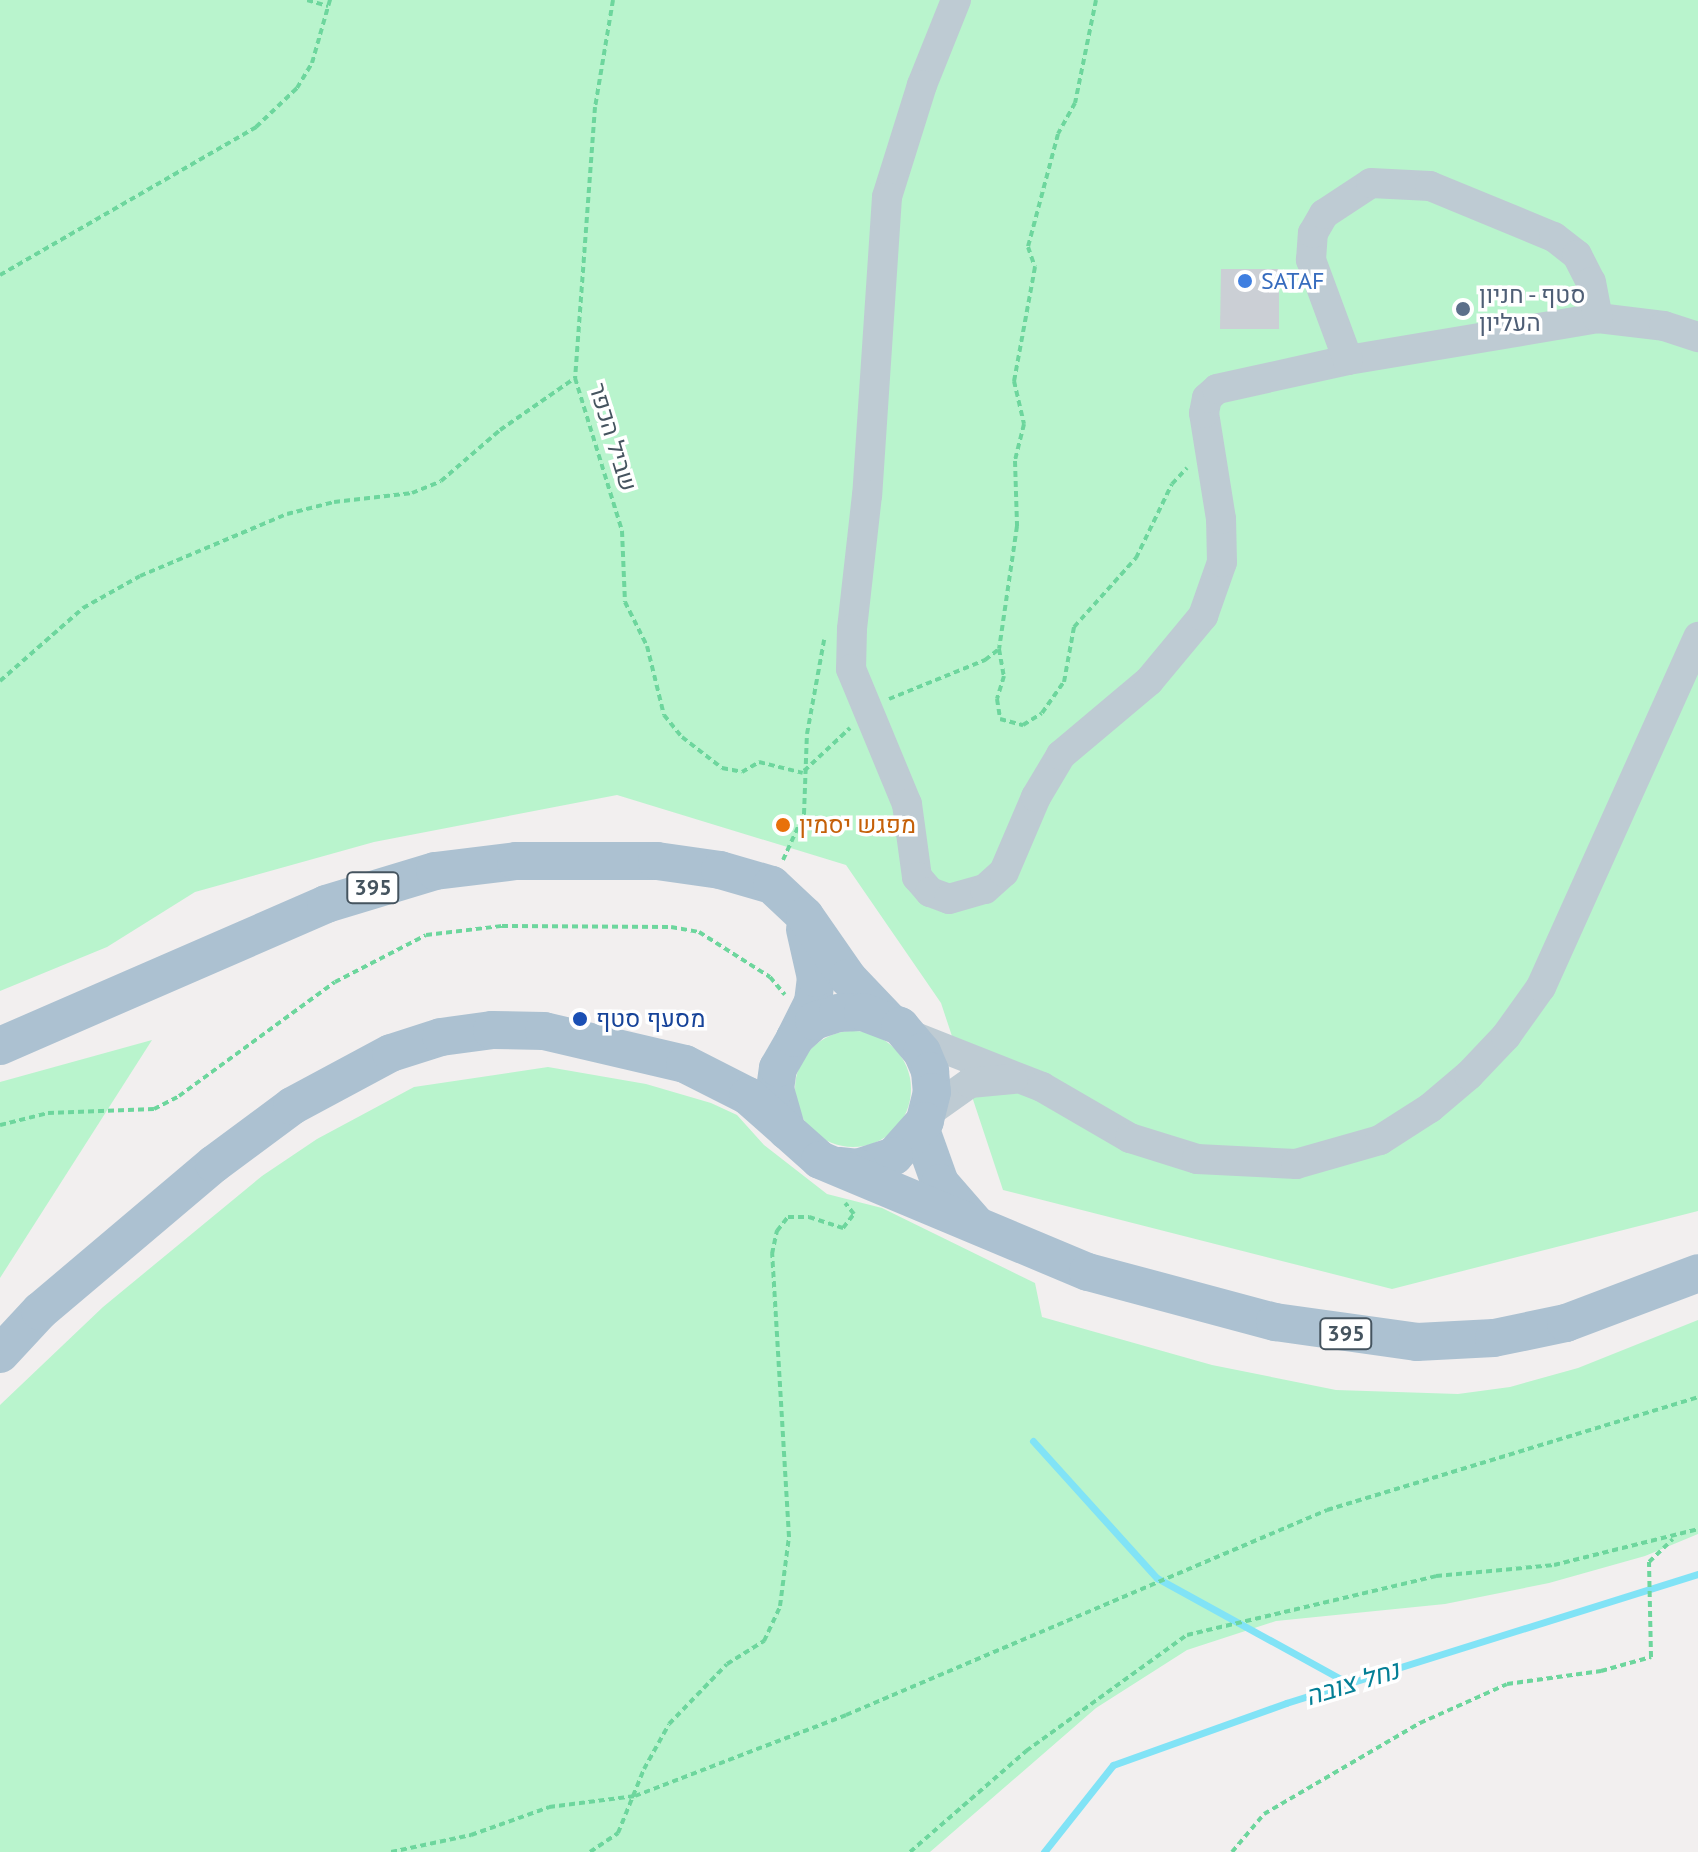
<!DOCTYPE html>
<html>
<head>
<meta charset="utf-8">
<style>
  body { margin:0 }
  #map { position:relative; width:1698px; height:1852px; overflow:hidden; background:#f2efef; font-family:"PT Sans",Heebo,sans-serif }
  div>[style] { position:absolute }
  .green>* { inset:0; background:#b9f4cd }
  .round { border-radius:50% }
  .stream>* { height:7px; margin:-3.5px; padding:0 3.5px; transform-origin:3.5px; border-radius:3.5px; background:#81e3f6 }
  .building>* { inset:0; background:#cbcfd5 }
  .path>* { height:4px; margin-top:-2px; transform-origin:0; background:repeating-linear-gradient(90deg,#6dd69d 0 6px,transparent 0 10px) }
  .minor>* { height:30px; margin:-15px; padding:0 15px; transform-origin:15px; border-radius:15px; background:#becbd3 }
  .major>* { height:38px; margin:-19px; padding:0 19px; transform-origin:19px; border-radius:19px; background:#acc1d1 }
  .dots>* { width:22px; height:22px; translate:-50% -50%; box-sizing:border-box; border:4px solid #fff; border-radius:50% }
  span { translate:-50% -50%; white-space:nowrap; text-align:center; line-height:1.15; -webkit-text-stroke:7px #fff; paint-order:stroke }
  .shield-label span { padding:2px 6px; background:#fff; border:2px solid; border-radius:6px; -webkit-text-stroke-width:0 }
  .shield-label { font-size:22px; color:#45545f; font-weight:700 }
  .shop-label { font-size:24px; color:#366cbe }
  .left { translate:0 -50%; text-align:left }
  .service-label { font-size:24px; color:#4e5e75 }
  .street-label { font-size:24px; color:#45545f }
  .food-label { font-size:24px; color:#c56008 }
  .transit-label { font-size:24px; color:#164399 }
  .water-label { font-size:26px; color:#037f96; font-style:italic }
</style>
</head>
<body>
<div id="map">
  <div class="green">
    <i style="clip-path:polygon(0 0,1698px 0,1698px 1211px,1392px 1289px,1003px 1190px,941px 1003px,846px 865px,617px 795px,374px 842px,195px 892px,107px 947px,0 991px)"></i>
    <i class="round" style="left:795px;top:1031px;width:116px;height:116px"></i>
    <i style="clip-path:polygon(152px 1040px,0 1278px,0 1082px)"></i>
    <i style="clip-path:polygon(548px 1067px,646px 1084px,711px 1103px,737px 1115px,764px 1145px,827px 1194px,882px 1208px,1035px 1283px,1042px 1317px,1212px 1365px,1336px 1390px,1458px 1394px,1510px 1387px,1578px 1368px,1698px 1320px,1698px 1534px,1645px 1556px,1549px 1583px,1445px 1604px,1276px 1621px,1187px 1650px,1096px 1708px,930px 1852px,0 1852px,0 1405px,103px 1307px,262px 1176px,317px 1139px,414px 1087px)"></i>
  </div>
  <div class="stream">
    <i style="left:1033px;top:1441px;width:185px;rotate:47.9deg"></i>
    <i style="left:1157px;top:1578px;width:220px;rotate:28.8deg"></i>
    <i style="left:1044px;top:1852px;width:111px;rotate:-51.6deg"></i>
    <i style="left:1113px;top:1765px;width:184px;rotate:-19.7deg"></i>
    <i style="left:1286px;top:1703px;width:432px;rotate:-17.4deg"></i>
  </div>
  <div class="building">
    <i style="clip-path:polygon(1221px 269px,1279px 269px,1279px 329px,1220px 329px)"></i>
  </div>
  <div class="path">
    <i style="left:307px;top:0;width:22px;rotate:16deg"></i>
    <i style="left:613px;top:0;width:109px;rotate:99.5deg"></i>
    <i style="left:595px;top:107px;width:272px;rotate:94.2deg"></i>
    <i style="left:575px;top:378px;width:160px;rotate:72.9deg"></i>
    <i style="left:622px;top:531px;width:71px;rotate:87.6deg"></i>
    <i style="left:625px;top:602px;width:49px;rotate:63.4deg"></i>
    <i style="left:647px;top:646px;width:71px;rotate:76.2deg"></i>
    <i style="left:664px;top:715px;width:28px;rotate:51deg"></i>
    <i style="left:682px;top:737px;width:51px;rotate:37.8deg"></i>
    <i style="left:722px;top:768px;width:20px;rotate:11deg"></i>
    <i style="left:742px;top:772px;width:20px;rotate:-30deg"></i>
    <i style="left:759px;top:762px;width:45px;rotate:14deg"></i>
    <i style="left:1096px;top:0;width:105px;rotate:101.5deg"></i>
    <i style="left:1075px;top:103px;width:35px;rotate:119deg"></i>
    <i style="left:1058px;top:134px;width:117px;rotate:104.9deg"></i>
    <i style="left:1028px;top:247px;width:21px;rotate:71deg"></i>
    <i style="left:1035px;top:267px;width:116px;rotate:100.4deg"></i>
    <i style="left:1014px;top:381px;width:44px;rotate:76.9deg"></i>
    <i style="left:1024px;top:424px;width:38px;rotate:104deg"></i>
    <i style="left:1015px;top:461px;width:65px;rotate:88.2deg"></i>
    <i style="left:1017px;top:526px;width:124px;rotate:98.3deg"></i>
    <i style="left:999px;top:649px;width:27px;rotate:80deg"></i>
    <i style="left:1004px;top:676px;width:24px;rotate:107deg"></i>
    <i style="left:997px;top:699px;width:20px;rotate:81deg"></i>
    <i style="left:1000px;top:719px;width:24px;rotate:15deg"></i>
    <i style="left:1023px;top:725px;width:22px;rotate:-32deg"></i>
    <i style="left:1042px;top:713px;width:38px;rotate:-55deg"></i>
    <i style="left:1064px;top:682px;width:56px;rotate:-79.7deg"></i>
    <i style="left:1074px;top:627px;width:93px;rotate:-48.1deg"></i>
    <i style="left:1136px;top:558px;width:82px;rotate:-64.1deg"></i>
    <i style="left:1172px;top:484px;width:22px;rotate:-47deg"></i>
    <i style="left:0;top:275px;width:296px;rotate:-30deg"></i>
    <i style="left:256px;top:127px;width:57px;rotate:-43.6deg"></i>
    <i style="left:297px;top:88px;width:29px;rotate:-59deg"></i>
    <i style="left:312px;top:63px;width:66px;rotate:-74.1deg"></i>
    <i style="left:0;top:681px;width:111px;rotate:-41.3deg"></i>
    <i style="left:83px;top:608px;width:65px;rotate:-29.3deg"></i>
    <i style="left:140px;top:576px;width:160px;rotate:-22.9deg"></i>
    <i style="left:287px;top:514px;width:49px;rotate:-14.3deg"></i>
    <i style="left:334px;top:502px;width:79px;rotate:-6.6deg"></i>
    <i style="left:412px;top:493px;width:31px;rotate:-22deg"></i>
    <i style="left:441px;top:481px;width:78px;rotate:-40.8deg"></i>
    <i style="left:500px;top:430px;width:91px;rotate:-34.7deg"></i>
    <i style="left:889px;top:699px;width:104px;rotate:-22.1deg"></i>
    <i style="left:985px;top:660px;width:18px;rotate:-38deg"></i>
    <i style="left:804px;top:771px;width:63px;rotate:-43.1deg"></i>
    <i style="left:783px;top:860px;width:51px;rotate:-65.5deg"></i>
    <i style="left:804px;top:814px;width:80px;rotate:-87.9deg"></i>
    <i style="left:807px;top:734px;width:96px;rotate:-79.7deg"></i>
    <i style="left:0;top:1125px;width:49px;rotate:-14deg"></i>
    <i style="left:48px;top:1113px;width:106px;rotate:-2.2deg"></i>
    <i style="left:154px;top:1109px;width:28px;rotate:-27deg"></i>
    <i style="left:179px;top:1096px;width:193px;rotate:-36.2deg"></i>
    <i style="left:335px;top:982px;width:102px;rotate:-27.3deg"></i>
    <i style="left:426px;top:935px;width:77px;rotate:-6.8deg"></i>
    <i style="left:502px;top:926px;width:169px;rotate:0.3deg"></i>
    <i style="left:671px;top:927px;width:28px;rotate:10deg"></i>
    <i style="left:699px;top:932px;width:84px;rotate:32.4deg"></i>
    <i style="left:770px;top:977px;width:23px;rotate:50deg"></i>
    <i style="left:391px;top:1852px;width:82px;rotate:-12deg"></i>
    <i style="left:471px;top:1835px;width:83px;rotate:-19.7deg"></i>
    <i style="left:549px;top:1807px;width:87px;rotate:-7.3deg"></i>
    <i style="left:635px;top:1796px;width:226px;rotate:-21deg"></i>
    <i style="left:846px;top:1715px;width:523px;rotate:-23.08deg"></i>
    <i style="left:1327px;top:1510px;width:388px;rotate:-16.9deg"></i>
    <i style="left:590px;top:1852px;width:34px;rotate:-34deg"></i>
    <i style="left:618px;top:1833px;width:69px;rotate:-67.9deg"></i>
    <i style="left:644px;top:1769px;width:51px;rotate:-60.9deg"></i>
    <i style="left:669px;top:1724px;width:83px;rotate:-46deg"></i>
    <i style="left:727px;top:1664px;width:44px;rotate:-31.9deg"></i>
    <i style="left:764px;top:1641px;width:38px;rotate:-65deg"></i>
    <i style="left:780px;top:1606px;width:70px;rotate:-82.6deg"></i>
    <i style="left:789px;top:1537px;width:284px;rotate:-93.4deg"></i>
    <i style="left:772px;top:1254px;width:24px;rotate:-78deg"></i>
    <i style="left:777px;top:1231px;width:18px;rotate:-52deg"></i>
    <i style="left:788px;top:1217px;width:21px"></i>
    <i style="left:809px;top:1217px;width:36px;rotate:18deg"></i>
    <i style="left:843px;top:1228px;width:18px;rotate:-52deg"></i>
    <i style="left:854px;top:1214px;width:14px;rotate:-129deg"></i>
    <i style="left:910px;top:1852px;width:154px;rotate:-41deg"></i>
    <i style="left:1026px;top:1751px;width:198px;rotate:-35.8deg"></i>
    <i style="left:1187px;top:1635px;width:256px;rotate:-13.3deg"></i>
    <i style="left:1436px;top:1576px;width:119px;rotate:-5.3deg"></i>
    <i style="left:1554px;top:1565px;width:148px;rotate:-14deg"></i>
    <i style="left:1232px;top:1852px;width:50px;rotate:-49.9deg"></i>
    <i style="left:1264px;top:1814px;width:181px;rotate:-30.3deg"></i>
    <i style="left:1420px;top:1723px;width:95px;rotate:-24.1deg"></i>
    <i style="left:1507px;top:1684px;width:95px;rotate:-7.9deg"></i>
    <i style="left:1601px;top:1671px;width:52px;rotate:-15.6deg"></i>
    <i style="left:1651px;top:1657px;width:95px;rotate:-91.2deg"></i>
    <i style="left:1649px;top:1562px;width:33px;rotate:-44deg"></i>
  </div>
  <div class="minor">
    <i style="left:956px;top:0;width:92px;rotate:111.8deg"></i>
    <i style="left:922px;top:85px;width:117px;rotate:107.4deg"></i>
    <i style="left:887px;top:197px;width:299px;rotate:93.8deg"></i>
    <i style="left:867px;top:495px;width:135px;rotate:96.4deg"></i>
    <i style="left:852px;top:629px;width:40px;rotate:91.4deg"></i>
    <i style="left:851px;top:669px;width:146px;rotate:67.5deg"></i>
    <i style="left:907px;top:804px;width:74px;rotate:82.2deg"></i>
    <i style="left:917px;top:877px;width:20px;rotate:49deg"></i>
    <i style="left:930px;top:892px;width:20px;rotate:20deg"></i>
    <i style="left:949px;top:899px;width:37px;rotate:-16deg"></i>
    <i style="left:985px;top:889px;width:25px;rotate:-42deg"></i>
    <i style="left:1004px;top:872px;width:82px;rotate:-66.9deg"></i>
    <i style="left:1036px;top:797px;width:49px;rotate:-59.2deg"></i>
    <i style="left:1061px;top:755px;width:115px;rotate:-40.1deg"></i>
    <i style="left:1149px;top:681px;width:85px;rotate:-50.3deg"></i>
    <i style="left:1203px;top:616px;width:57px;rotate:-70.6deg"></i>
    <i style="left:1222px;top:562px;width:43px;rotate:-91.3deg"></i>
    <i style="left:1221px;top:519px;width:107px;rotate:-99.1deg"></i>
    <i style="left:1204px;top:413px;width:15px;rotate:-79deg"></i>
    <i style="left:1207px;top:398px;width:13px;rotate:-42deg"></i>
    <i style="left:1217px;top:389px;width:134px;rotate:-12.5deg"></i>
    <i style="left:1348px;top:360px;width:254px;rotate:-9.5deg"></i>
    <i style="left:1598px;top:318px;width:66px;rotate:6.9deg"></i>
    <i style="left:1664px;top:326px;width:36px;rotate:18deg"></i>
    <i style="left:1348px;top:360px;width:107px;rotate:-110.3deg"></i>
    <i style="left:1311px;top:260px;width:27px;rotate:-86deg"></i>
    <i style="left:1313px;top:233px;width:22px;rotate:-60deg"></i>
    <i style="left:1324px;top:214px;width:56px;rotate:-33.4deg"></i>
    <i style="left:1371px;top:183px;width:59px;rotate:2.9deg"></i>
    <i style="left:1430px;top:186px;width:134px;rotate:22.4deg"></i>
    <i style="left:1554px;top:237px;width:29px;rotate:38deg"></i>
    <i style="left:1577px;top:255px;width:30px;rotate:63deg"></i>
    <i style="left:1591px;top:282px;width:37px;rotate:79deg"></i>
    <i style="left:910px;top:1035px;width:142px;rotate:21.5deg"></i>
    <i style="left:1042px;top:1087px;width:102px;rotate:30.1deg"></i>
    <i style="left:1130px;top:1138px;width:70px;rotate:17.4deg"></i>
    <i style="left:1197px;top:1159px;width:99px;rotate:2.9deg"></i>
    <i style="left:1296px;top:1164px;width:87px;rotate:-15.9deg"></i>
    <i style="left:1380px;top:1140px;width:59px;rotate:-32.6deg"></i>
    <i style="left:1430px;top:1108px;width:51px;rotate:-40.2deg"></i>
    <i style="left:1469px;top:1075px;width:54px;rotate:-46.5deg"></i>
    <i style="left:1506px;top:1036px;width:60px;rotate:-54.5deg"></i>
    <i style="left:1541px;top:987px;width:384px;rotate:-65.8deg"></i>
    <i style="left:929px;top:1112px;width:50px;rotate:-35.3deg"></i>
    <i style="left:970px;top:1083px;width:43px;rotate:-5.3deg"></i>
  </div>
  <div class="major">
    <i style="left:795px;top:1038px;width:40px;rotate:-63.4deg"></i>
    <i style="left:813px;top:1002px;width:24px;rotate:-83deg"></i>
    <i style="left:816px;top:978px;width:50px;rotate:-102.7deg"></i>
    <i style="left:0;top:1046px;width:356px;rotate:-23.5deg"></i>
    <i style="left:326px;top:904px;width:114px;rotate:-16.8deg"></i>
    <i style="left:435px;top:871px;width:82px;rotate:-7deg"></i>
    <i style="left:516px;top:861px;width:141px"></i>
    <i style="left:657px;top:861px;width:64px;rotate:8.1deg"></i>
    <i style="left:720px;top:870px;width:54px;rotate:16.1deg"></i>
    <i style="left:772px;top:885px;width:45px;rotate:43.2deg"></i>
    <i style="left:805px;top:916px;width:75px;rotate:55.3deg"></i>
    <i style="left:848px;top:978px;width:57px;rotate:46.4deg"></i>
    <i style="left:921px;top:1130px;width:56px;rotate:70.3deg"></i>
    <i style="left:940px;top:1183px;width:52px;rotate:48.9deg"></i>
    <i style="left:787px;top:1131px;width:44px;rotate:-105.9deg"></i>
    <i style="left:775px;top:1089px;width:21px;rotate:-82deg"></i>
    <i style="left:778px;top:1068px;width:34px;rotate:-60deg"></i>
    <i style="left:795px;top:1038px;width:25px;rotate:-42deg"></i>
    <i style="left:814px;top:1021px;width:25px;rotate:-18deg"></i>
    <i style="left:838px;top:1013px;width:25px;rotate:-2deg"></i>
    <i style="left:863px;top:1012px;width:40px;rotate:21deg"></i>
    <i style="left:900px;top:1026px;width:34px;rotate:50deg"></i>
    <i style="left:922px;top:1052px;width:21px;rotate:67deg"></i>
    <i style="left:930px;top:1071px;width:21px;rotate:85deg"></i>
    <i style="left:932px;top:1092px;width:30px;rotate:104deg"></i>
    <i style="left:925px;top:1121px;width:47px;rotate:131.5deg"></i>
    <i style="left:894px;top:1156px;width:38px;rotate:162deg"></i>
    <i style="left:858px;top:1168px;width:19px;rotate:-174deg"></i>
    <i style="left:0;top:1354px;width:59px;rotate:-47.1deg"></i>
    <i style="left:40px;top:1311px;width:228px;rotate:-40.2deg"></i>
    <i style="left:214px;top:1164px;width:97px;rotate:-36.6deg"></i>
    <i style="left:292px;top:1106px;width:112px;rotate:-28.2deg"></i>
    <i style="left:391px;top:1053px;width:52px;rotate:-17.7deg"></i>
    <i style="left:441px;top:1037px;width:51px;rotate:-7.8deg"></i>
    <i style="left:492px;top:1030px;width:52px;rotate:1.1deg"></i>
    <i style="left:544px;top:1031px;width:145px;rotate:13.2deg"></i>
    <i style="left:685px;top:1064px;width:71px;rotate:26.9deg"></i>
    <i style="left:748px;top:1096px;width:96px;rotate:41.6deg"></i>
    <i style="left:820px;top:1160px;width:290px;rotate:22.7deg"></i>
    <i style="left:1088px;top:1272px;width:194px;rotate:15deg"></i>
    <i style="left:1275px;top:1322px;width:143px;rotate:8deg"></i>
    <i style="left:1417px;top:1342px;width:77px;rotate:-3deg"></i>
    <i style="left:1494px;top:1338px;width:74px;rotate:-11.8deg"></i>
    <i style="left:1566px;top:1323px;width:141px;rotate:-20.7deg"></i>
  </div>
  <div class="dots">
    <i style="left:1245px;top:281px;background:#3f7fe0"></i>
    <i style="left:1463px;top:309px;background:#5c6f8a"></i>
    <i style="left:783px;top:825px;background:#e8710a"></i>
    <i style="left:580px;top:1019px;background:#1a4fb4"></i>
  </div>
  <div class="shield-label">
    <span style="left:373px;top:888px">395</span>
    <span style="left:1346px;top:1334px">395</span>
  </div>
  <div class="shop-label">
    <span class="left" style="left:1261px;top:281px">SATAF</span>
  </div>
  <div class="service-label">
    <span class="left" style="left:1479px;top:309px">סטף - חניון<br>העליון</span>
  </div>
  <div class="street-label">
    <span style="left:613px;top:437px;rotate:73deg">שביל הכפר</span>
  </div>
  <div class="food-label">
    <span class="left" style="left:799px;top:825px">מפגש יסמין</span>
  </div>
  <div class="transit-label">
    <span class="left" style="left:596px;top:1019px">מסעף סטף</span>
  </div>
  <div class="water-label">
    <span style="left:1352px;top:1683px;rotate:-17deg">נחל צובה</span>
  </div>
</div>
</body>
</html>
